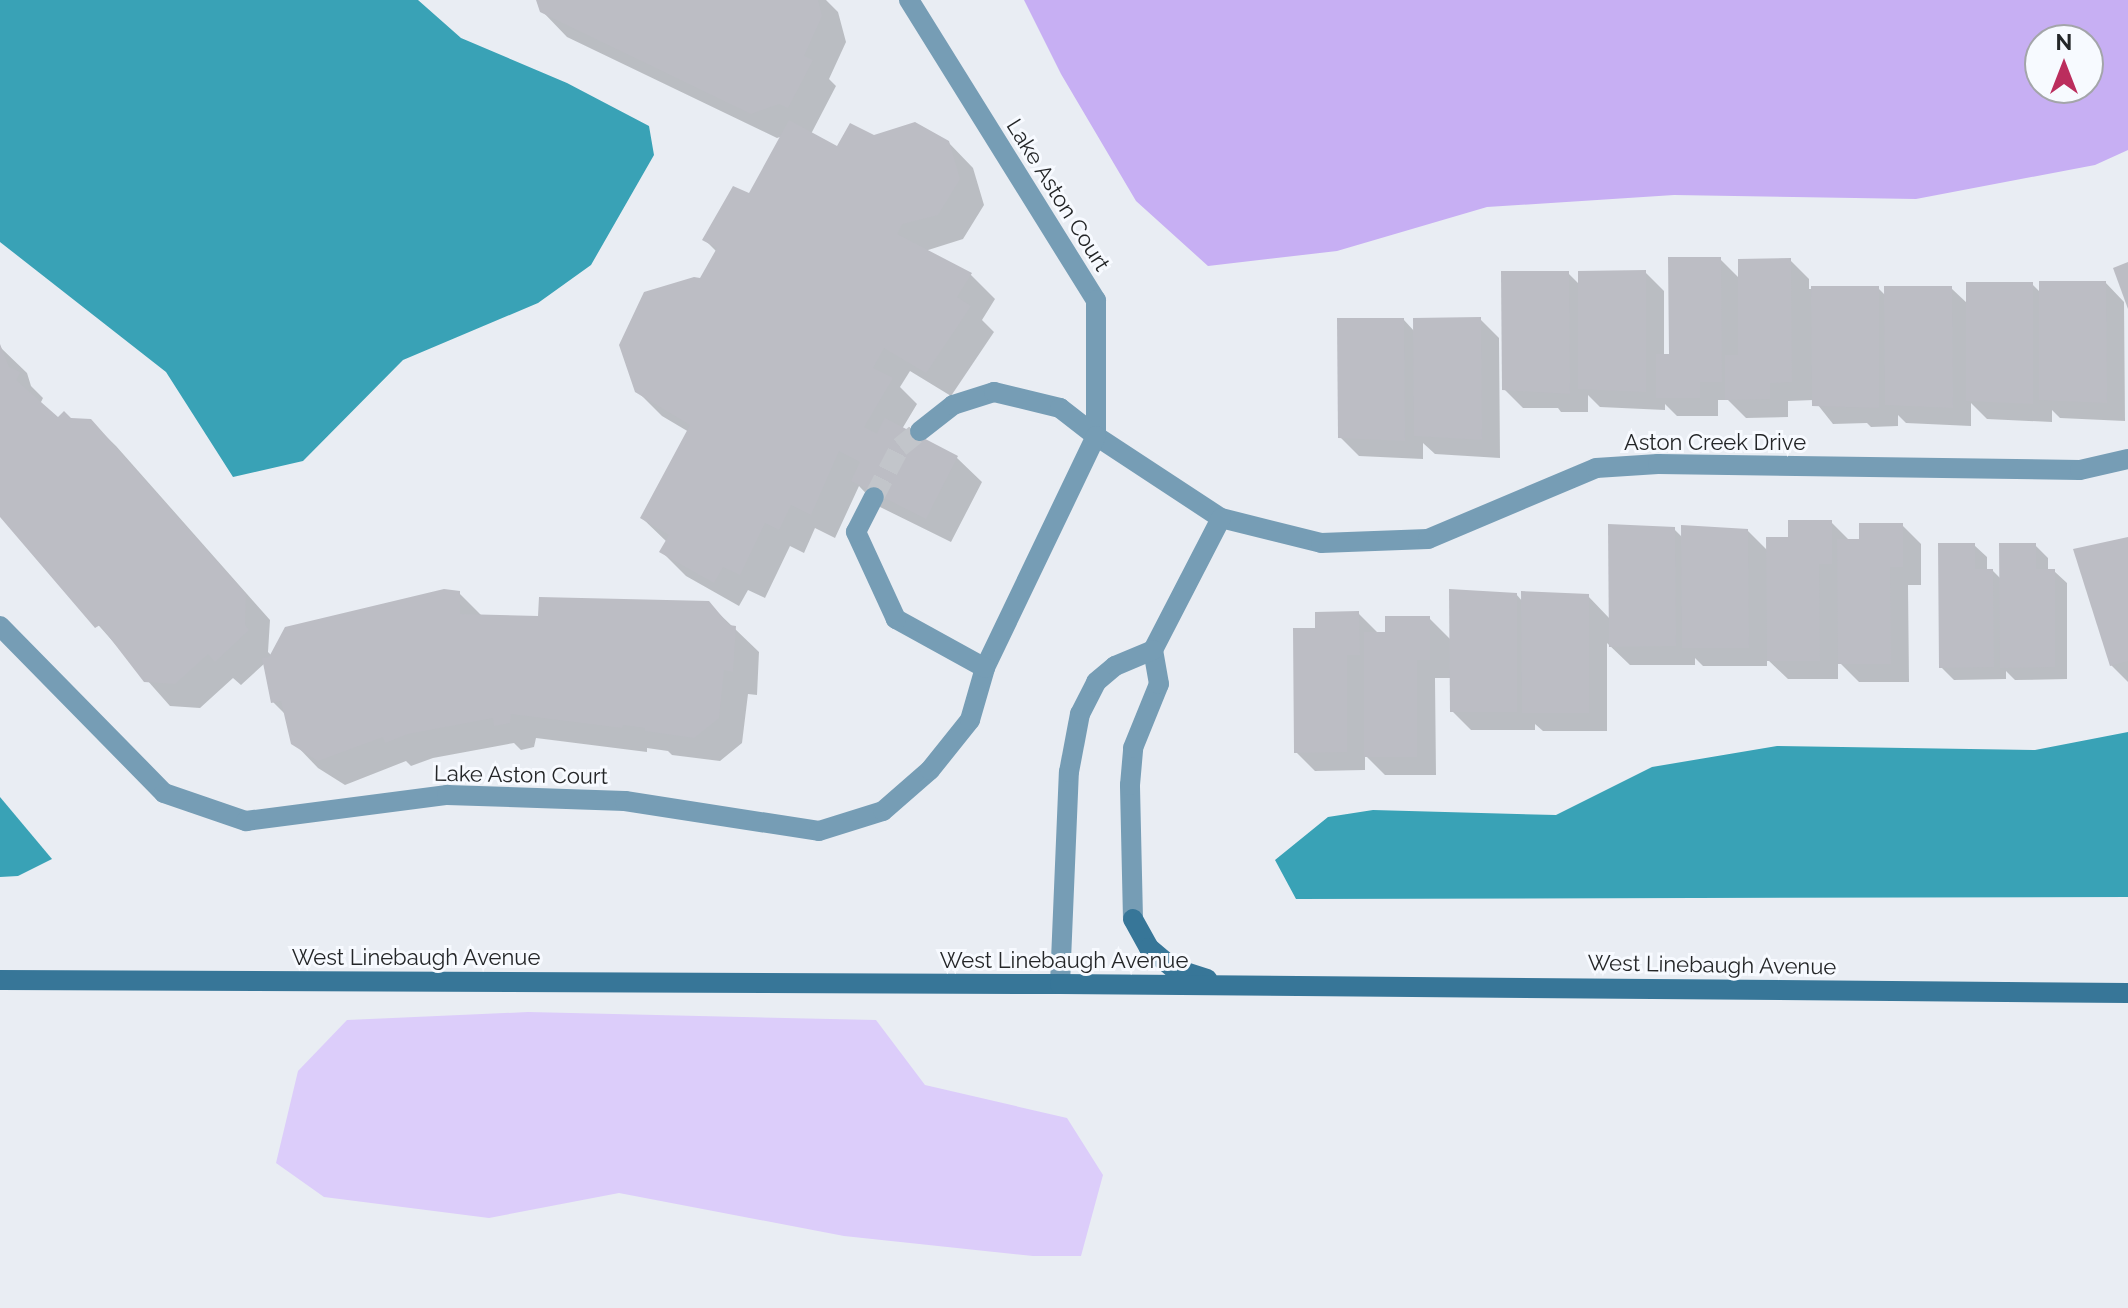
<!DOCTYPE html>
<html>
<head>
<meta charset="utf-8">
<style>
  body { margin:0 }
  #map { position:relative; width:2128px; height:1308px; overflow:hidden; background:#e9edf3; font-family:Raleway,sans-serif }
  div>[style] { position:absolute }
  .green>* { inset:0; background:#dccdfa }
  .forest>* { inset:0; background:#c7aff3 }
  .water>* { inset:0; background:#39a2b6 }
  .shadow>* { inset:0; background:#0003 }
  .building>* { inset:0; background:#bcbdc4 }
  .street-tunnel>* { height:20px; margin-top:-10px; transform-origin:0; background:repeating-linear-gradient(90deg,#c2c5ca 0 20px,transparent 0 30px) }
  .street>* { height:20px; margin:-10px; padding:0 10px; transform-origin:10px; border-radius:10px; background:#769db5 }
  .secondary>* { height:20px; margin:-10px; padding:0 10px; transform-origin:10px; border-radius:10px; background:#377698 }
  span { translate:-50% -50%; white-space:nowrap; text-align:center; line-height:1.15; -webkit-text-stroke:6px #f7faff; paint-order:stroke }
  .street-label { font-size:22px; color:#242628 }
  .north { position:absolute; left:2024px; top:24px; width:80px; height:80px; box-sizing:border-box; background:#f7faff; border:2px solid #a3a5a9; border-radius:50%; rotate:0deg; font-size:22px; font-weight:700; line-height:32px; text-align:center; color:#242628 }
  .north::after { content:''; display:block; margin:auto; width:28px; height:36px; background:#bb2d5d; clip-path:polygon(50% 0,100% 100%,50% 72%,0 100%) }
</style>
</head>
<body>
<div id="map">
  <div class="green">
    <i style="clip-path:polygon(528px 1012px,876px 1020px,925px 1085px,1067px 1118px,1103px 1175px,1081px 1256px,1033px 1256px,844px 1236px,619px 1193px,489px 1218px,324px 1197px,276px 1163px,298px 1071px,347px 1020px)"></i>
  </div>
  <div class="forest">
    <i style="clip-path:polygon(evenodd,1024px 0,2128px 0,2128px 150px,2095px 165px,1916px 199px,1674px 195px,1487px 207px,1337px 251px,1208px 266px,1136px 201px,1061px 74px,1024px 0,2040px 40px,2088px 40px,2088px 88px,2040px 88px,2040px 40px)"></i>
  </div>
  <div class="water">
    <i style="clip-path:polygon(0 0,418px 0,461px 38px,567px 83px,649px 126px,654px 155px,591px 265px,538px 303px,403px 360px,303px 461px,233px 477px,166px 372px,0 242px)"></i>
    <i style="clip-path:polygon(2128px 732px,2128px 897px,1296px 899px,1275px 860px,1328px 817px,1373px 810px,1556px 815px,1652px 767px,1777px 746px,2035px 750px)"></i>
    <i style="clip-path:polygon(0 797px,52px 859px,18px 876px,0 877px)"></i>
  </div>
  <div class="shadow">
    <i style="clip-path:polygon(538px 0,826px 0,838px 12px,846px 42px,829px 79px,836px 86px,811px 134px,837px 149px,874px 137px,948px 142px,973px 168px,984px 205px,963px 239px,925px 251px,971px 275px,995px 299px,982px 320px,994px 332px,951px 396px,910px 371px,900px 387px,917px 404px,902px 429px,957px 458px,982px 482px,951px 542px,878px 506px,859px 486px,835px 538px,815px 528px,804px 553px,790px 546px,765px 598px,748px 590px,739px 606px,686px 576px,662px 552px,667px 542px,642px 518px,689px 432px,662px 416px,637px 391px,717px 252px,705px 240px,750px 196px,783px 136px,777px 138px,567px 37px,542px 11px)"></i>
    <i style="clip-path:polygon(1720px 259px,1740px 279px,1790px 260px,1809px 279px,1809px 289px,1878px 288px,1886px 296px,1951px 288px,1968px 304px,2032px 284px,2041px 293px,2105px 282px,2124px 302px,2125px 421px,2060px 418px,2052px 410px,2052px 422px,1987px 419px,1971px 403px,1971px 426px,1906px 423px,1898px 415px,1898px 426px,1871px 427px,1867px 423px,1833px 424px,1814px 400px,1788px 401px,1788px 417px,1746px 418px,1728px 400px,1718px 400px,1718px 416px,1677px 416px,1665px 404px,1665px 410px,1600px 407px,1588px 395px,1588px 412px,1561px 412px,1558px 408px,1523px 408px,1504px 389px,1568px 273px,1580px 285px,1645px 272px,1664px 291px,1664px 356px,1671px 356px)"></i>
    <i style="clip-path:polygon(1480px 319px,1499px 338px,1500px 458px,1435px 454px,1423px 443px,1423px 459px,1359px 456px,1340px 437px,1404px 320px,1415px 332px)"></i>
    <i style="clip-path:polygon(0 347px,27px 373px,31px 386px,43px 398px,40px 404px,58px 420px,90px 421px,116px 446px,270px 620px,268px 652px,272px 656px,459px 593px,482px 616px,540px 618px,708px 603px,759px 652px,757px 695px,748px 694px,742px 743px,720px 761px,672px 755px,668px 751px,647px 748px,647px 752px,536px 738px,534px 747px,521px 750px,514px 743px,433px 758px,411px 766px,406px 761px,345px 785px,318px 768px,293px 742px,286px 715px,273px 702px,265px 663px,241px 685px,233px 678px,200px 708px,170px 706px,0 514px)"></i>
    <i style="clip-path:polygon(1831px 522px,1850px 541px,1861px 541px,1902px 525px,1921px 544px,1921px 585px,1908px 585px,1909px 682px,1859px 682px,1838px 661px,1838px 679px,1788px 679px,1767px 659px,1767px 666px,1703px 666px,1695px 658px,1695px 665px,1630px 665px,1607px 643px,1607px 731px,1543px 731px,1535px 724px,1535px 730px,1471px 730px,1452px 711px,1452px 678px,1435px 678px,1436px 775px,1385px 775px,1365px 755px,1365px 770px,1315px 771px,1296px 752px,1317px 630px,1358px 613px,1377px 632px,1388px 634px,1429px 618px,1451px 640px,1516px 594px,1523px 602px,1588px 596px,1610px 619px,1674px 529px,1683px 538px,1748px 531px,1768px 551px)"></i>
    <i style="clip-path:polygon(2128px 539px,2128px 682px,2111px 665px,2076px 551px)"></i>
    <i style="clip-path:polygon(1974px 545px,1987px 557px,1987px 571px,1993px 571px,2001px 579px,2035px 545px,2048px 558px,2048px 571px,2054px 571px,2067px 583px,2067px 679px,2015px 680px,2006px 671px,2006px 679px,1954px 680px,1941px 667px)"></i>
  </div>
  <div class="building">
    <i style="clip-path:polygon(536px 0,818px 0,822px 16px,804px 56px,813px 60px,788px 108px,779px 104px,751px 114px,540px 12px)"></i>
    <i style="clip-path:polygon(789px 120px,837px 146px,850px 123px,874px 135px,915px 122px,949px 141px,960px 179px,938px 215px,902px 224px,897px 234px,972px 273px,957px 297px,971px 306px,926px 373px,884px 348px,873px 368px,893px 378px,864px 427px,877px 434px,885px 418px,958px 456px,926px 519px,851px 481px,860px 462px,839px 451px,811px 515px,791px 505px,779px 530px,765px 523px,740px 575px,723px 567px,714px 583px,659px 552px,669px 535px,640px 518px,690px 425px,635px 392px,619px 345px,644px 292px,694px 277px,700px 278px,717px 248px,702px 240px,733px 186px,749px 193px)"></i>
    <i style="clip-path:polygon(1668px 257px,1721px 257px,1722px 382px,1700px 382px,1700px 398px,1656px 398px,1656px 354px,1669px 354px)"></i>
    <i style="clip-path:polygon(1791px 258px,1792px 382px,1770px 383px,1770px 399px,1725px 400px,1725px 355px,1738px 355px,1738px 259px)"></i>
    <i style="clip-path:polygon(2128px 262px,2128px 309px,2113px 268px)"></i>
    <i style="clip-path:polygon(1646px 270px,1646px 392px,1578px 389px,1578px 271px)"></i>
    <i style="clip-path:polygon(1501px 271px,1569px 271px,1570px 394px,1502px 390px)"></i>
    <i style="clip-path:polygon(2039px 281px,2106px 281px,2107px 403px,2039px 400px)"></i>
    <i style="clip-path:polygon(1966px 282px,2033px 282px,2033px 404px,1966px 401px)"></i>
    <i style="clip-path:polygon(1811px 286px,1879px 286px,1879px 408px,1812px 406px)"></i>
    <i style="clip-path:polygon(1884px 286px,1952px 286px,1953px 408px,1885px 405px)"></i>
    <i style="clip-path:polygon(1481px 317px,1482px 440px,1414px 436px,1413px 318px)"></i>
    <i style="clip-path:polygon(1337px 318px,1404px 318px,1405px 441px,1338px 438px)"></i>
    <i style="clip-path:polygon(0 344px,9px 367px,20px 372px,16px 380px,58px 417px,64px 411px,71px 418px,91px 419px,246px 594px,245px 625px,249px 630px,215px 662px,208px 654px,175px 684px,144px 682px,100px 625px,95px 628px,0 517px)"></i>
    <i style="clip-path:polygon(1788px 520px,1832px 520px,1832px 564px,1819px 564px,1820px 661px,1767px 661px,1766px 537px,1788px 537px)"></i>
    <i style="clip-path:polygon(1859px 523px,1903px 523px,1903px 567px,1890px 567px,1891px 664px,1838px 664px,1837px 539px,1859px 539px)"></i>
    <i style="clip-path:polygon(1608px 524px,1675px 527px,1676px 646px,1609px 647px)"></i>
    <i style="clip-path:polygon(1681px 525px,1748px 529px,1749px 648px,1682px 648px)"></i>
    <i style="clip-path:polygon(2128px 537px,2128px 661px,2110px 666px,2073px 549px)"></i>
    <i style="clip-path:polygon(1938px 543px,1975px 543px,1975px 569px,1993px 569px,1994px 667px,1939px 668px)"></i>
    <i style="clip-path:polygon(1999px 543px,2036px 543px,2036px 569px,2055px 569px,2055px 667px,2000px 668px)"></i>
    <i style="clip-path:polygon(444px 589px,460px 591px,460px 614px,538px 616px,539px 597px,709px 601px,729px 625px,736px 626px,733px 672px,724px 670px,719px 718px,694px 738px,645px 731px,645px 728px,623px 725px,622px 728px,511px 714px,510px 723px,494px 726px,493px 718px,408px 734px,385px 743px,383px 737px,318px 761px,291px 744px,281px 701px,271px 703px,262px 658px,269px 657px,285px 627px)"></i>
    <i style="clip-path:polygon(1449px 589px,1517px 593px,1517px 712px,1450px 712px)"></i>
    <i style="clip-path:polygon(1521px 591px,1589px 594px,1589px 713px,1522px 713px)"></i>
    <i style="clip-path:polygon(1359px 611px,1360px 655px,1347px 655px,1347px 752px,1294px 753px,1293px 628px,1315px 628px,1315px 612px)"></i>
    <i style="clip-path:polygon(1385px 616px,1430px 616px,1430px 660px,1417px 660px,1417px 757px,1364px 757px,1364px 632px,1385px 632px)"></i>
  </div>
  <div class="street-tunnel">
    <i style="left:874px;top:497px;width:56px;rotate:-62.5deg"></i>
    <i style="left:900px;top:447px;width:26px;rotate:-39deg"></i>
  </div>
  <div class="street">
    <i style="left:909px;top:0;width:354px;rotate:58.1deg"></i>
    <i style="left:1096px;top:300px;width:136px;rotate:90deg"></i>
    <i style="left:1096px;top:436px;width:149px;rotate:33.3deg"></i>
    <i style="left:1221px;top:518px;width:103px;rotate:14deg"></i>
    <i style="left:1321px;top:543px;width:107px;rotate:-2.1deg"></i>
    <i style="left:1428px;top:539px;width:182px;rotate:-22.9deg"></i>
    <i style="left:1596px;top:468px;width:62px;rotate:-3.7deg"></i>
    <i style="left:1658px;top:464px;width:422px;rotate:0.8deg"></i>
    <i style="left:2080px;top:470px;width:49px;rotate:-12.9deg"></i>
    <i style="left:920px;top:431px;width:42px;rotate:-38.2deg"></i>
    <i style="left:953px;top:405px;width:43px;rotate:-17.6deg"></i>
    <i style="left:994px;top:392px;width:68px;rotate:13.6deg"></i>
    <i style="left:1060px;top:408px;width:46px;rotate:37.9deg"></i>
    <i style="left:1096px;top:436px;width:257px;rotate:115.6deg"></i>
    <i style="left:0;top:626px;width:234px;rotate:45.5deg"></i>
    <i style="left:164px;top:793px;width:87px;rotate:18.9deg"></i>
    <i style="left:246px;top:821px;width:203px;rotate:-7.4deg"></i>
    <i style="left:447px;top:795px;width:178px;rotate:1.9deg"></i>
    <i style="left:625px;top:801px;width:196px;rotate:8.8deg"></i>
    <i style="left:819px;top:831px;width:67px;rotate:-17.4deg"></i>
    <i style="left:883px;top:811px;width:62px;rotate:-41.1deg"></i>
    <i style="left:930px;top:770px;width:64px;rotate:-51.3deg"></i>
    <i style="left:970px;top:720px;width:54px;rotate:-73.9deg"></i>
    <i style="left:985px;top:668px;width:102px;rotate:-151.2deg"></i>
    <i style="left:896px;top:619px;width:96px;rotate:-114.7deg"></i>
    <i style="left:856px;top:532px;width:39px;rotate:-63deg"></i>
    <i style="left:1133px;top:919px;width:134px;rotate:-91.3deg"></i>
    <i style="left:1130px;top:785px;width:37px;rotate:-85deg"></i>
    <i style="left:1133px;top:748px;width:69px;rotate:-67.9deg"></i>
    <i style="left:1159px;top:684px;width:35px;rotate:-100deg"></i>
    <i style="left:1153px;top:650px;width:148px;rotate:-62.7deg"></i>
    <i style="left:1060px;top:984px;width:212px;rotate:-87.6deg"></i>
    <i style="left:1069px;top:772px;width:59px;rotate:-79.3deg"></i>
    <i style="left:1080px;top:714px;width:36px;rotate:-63deg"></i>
    <i style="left:1096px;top:682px;width:25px;rotate:-40deg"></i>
    <i style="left:1115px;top:666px;width:41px;rotate:-22.8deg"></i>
  </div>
  <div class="secondary">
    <i style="left:1133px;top:919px;width:33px;rotate:61deg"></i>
    <i style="left:1149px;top:948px;width:31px;rotate:40deg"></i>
    <i style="left:1173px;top:968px;width:36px;rotate:18deg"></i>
    <i style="left:0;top:980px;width:1060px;rotate:0.22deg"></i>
    <i style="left:1060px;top:984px;width:1068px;rotate:0.48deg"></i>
  </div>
  <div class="street-label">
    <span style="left:1058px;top:195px;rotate:58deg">Lake Aston Court</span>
    <span style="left:1715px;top:443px">Aston Creek Drive</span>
    <span style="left:521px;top:775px;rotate:1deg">Lake Aston Court</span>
    <span style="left:416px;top:958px">West Linebaugh Avenue</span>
    <span style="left:1064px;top:961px">West Linebaugh Avenue</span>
    <span style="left:1712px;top:965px;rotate:1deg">West Linebaugh Avenue</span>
  </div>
  <div class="north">N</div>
</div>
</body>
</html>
